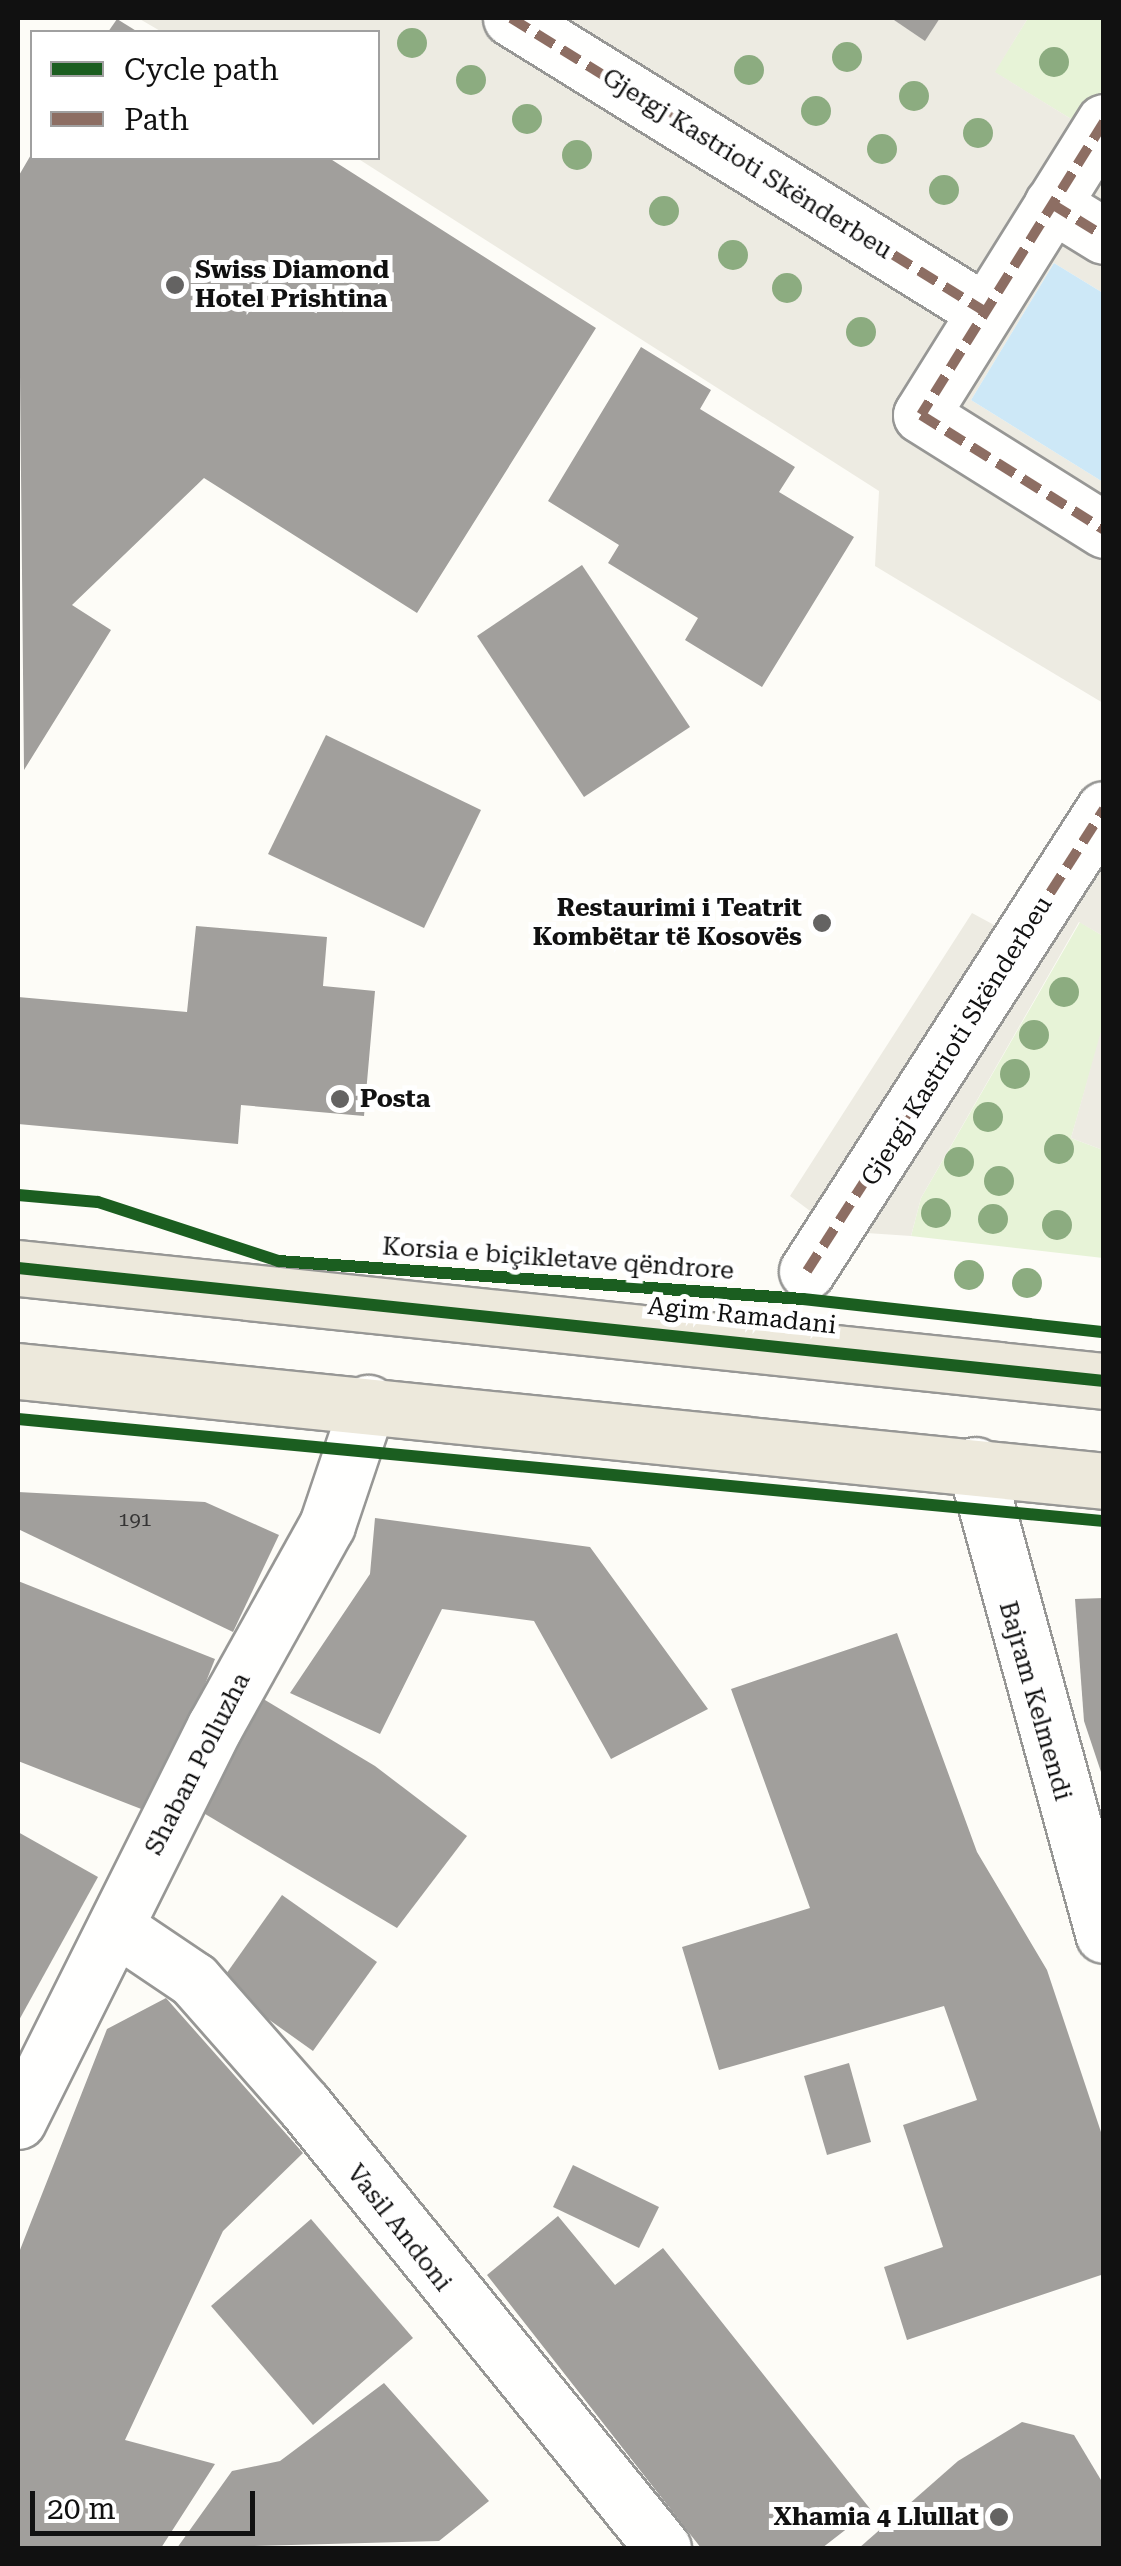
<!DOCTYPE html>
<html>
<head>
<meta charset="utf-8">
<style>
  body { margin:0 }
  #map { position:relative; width:1121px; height:2566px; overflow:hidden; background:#fdfcf7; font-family:"Roboto Serif",serif }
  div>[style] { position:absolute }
  .green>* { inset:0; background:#e7f3d7 }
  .plaza>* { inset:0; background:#edebe2 }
  .water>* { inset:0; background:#cde8f7 }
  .building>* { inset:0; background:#a19f9c }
  .roads { filter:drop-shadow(2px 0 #979795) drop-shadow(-2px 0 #979795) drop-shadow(0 2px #979795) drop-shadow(0 -2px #979795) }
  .minor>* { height:55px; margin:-27.5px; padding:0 27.5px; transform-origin:27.5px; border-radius:27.5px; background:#fffffe }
  .major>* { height:55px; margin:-27.5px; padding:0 27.5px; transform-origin:27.5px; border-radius:27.5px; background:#ede9dc }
  .quiet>* { height:10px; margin-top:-5px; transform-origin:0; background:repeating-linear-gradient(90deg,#8d6e63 0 20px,transparent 0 30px) }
  .cycleway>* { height:12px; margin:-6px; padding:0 6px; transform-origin:6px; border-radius:6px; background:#1b5e20 }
  .trees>* { width:30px; height:30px; margin:-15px; border-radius:50%; background:#8cac80 }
  .dots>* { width:28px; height:28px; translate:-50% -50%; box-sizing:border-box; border:5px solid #fff; border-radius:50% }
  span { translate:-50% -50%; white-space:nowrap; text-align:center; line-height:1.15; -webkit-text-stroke:10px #fff; paint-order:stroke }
  .number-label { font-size:20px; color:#353434 }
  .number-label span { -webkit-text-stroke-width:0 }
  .street-label { font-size:25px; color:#111 }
  .poi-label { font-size:25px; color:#111; font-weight:700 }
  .left { translate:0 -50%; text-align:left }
  .right { translate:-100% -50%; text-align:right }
  .frame { position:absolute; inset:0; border:20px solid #111; pointer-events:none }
  .legend { position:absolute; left:30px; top:30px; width:350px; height:130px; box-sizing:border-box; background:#fff; border:2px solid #a0a0a0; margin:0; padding:12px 18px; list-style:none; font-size:30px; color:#111 }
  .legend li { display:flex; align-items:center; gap:20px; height:50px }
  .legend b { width:50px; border:2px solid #a0a0a0 }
  .scale { position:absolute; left:30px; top:2491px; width:225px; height:45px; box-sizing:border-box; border:5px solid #111; border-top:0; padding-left:12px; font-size:30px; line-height:35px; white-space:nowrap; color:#111; -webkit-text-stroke:8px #fff; paint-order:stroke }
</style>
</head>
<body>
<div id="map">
  <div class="green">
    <i style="clip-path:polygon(1028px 18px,1103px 18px,1103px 89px,1081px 125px,994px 72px)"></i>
    <i style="clip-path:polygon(1080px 922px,1103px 936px,1104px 1024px,1071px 1138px,1103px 1150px,1103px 1258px,911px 1236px,921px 1198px)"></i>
  </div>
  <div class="plaza">
    <i style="clip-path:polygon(138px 18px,891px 18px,925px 40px,940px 18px,1028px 18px,995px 72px,1081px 125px,1103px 89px,1103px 293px,1054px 263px,971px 400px,1103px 482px,1103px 703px,875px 566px,879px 491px,357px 158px,378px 158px,378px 32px,162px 32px)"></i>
    <i style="clip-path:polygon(1103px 779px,1103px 936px,1079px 922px,921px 1198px,911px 1236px,837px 1231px,790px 1196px,972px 913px,1007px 932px)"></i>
    <i style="clip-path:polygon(1103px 1024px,1104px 1150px,1103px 1150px,1071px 1138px)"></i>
  </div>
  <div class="water">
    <i style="clip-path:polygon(1054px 263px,1103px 293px,1103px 482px,971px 400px)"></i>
  </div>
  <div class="building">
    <i style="clip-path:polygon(891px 18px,940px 18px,925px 41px)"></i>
    <i style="clip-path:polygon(117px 19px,138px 32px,108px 32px)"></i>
    <i style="clip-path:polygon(32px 153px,329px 158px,596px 328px,417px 613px,204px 478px,72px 605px,111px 630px,24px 770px,18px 177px)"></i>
    <i style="clip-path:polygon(641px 347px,711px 390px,700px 409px,795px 467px,779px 492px,854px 537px,762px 687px,685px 640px,698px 618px,608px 563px,619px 545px,548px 501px)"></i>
    <i style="clip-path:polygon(582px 565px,690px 727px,584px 797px,477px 636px)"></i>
    <i style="clip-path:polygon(326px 735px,481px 810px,424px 928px,268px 854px)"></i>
    <i style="clip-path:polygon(196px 926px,327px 937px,323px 986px,375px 991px,364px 1116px,241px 1105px,238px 1144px,18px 1124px,18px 997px,187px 1012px)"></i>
    <i style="clip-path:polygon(18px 1492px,205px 1502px,279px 1535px,233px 1632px,18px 1529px)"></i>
    <i style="clip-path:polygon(375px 1518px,590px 1547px,708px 1709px,611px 1759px,534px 1621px,442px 1609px,380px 1734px,290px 1693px,370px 1574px)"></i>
    <i style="clip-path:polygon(18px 1581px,215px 1659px,154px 1814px,18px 1761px)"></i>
    <i style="clip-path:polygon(1104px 1598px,1104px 1778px,1103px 1778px,1084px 1721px,1075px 1599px)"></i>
    <i style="clip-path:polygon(897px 1633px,977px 1852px,1047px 1970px,1104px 2141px,1104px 2274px,907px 2340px,884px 2267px,943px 2247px,903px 2125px,977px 2100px,944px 2006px,719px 2070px,682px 1947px,810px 1908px,731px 1689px)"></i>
    <i style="clip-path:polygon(255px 1694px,375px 1766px,467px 1836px,397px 1928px,190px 1805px)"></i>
    <i style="clip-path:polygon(18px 1832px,98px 1877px,18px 2022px)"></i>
    <i style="clip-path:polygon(282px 1895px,377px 1962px,313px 2051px,219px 1984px)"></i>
    <i style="clip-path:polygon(166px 1998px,303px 2153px,223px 2231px,125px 2440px,215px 2464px,161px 2548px,18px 2548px,18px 2255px,107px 2029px)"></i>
    <i style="clip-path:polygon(849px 2063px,871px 2142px,827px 2155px,804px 2076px)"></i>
    <i style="clip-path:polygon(573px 2165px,659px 2207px,639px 2248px,553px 2207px)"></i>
    <i style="clip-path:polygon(558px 2216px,615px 2285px,663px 2248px,871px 2510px,822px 2548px,701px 2548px,487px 2275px)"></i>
    <i style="clip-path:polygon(311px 2219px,413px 2338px,313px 2425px,211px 2306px)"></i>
    <i style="clip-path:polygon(384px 2383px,489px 2501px,439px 2541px,177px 2548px,232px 2471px,280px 2461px)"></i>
    <i style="clip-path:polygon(1022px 2422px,1074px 2435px,1104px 2485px,1104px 2548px,859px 2548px,958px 2461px)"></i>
  </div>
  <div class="roads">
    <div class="minor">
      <i style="left:511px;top:18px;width:556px;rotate:31.78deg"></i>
      <i style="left:1104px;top:122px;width:345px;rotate:122deg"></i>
      <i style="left:921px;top:415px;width:216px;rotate:32.1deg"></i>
      <i style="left:1052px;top:204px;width:61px;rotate:31.6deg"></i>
      <i style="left:807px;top:1271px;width:549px;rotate:-57.26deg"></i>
      <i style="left:975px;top:1465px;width:487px;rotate:74.7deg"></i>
      <i style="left:117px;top:1928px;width:93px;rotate:34deg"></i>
      <i style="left:194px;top:1980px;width:167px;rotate:48.7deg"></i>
      <i style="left:304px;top:2105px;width:570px;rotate:50.98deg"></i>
      <i style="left:18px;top:2121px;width:441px;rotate:-63.5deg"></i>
      <i style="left:215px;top:1726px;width:230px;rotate:-60.9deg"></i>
      <i style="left:327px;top:1525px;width:129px;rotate:-71.4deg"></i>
    </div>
    <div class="major">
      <i style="left:18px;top:1268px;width:1092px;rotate:5.94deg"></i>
      <i style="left:18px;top:1371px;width:1092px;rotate:5.78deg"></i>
    </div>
  </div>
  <div class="quiet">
    <i style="left:511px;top:18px;width:556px;rotate:31.78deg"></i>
    <i style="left:1104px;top:122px;width:345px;rotate:122deg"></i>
    <i style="left:921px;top:415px;width:216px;rotate:32.1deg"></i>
    <i style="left:1052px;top:204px;width:61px;rotate:31.6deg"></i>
    <i style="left:807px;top:1271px;width:549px;rotate:-57.26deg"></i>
  </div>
  <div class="cycleway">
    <i style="left:18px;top:1195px;width:80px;rotate:5deg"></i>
    <i style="left:98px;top:1202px;width:190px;rotate:18.1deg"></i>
    <i style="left:279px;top:1261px;width:525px;rotate:4.15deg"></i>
    <i style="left:803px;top:1299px;width:303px;rotate:6.3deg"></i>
    <i style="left:18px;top:1268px;width:1092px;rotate:5.94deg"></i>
    <i style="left:18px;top:1419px;width:1091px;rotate:5.37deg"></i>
  </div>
  <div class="trees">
    <i style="left:412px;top:43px"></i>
    <i style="left:847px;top:57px"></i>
    <i style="left:1054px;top:62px"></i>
    <i style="left:749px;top:70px"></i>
    <i style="left:471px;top:80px"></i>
    <i style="left:914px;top:96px"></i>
    <i style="left:816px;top:111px"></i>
    <i style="left:527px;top:119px"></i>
    <i style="left:978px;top:133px"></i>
    <i style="left:882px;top:149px"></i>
    <i style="left:577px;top:155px"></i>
    <i style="left:944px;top:190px"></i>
    <i style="left:664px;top:211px"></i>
    <i style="left:733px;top:255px"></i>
    <i style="left:787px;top:288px"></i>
    <i style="left:861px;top:332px"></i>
    <i style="left:1064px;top:992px"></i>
    <i style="left:1034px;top:1035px"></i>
    <i style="left:1015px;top:1074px"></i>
    <i style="left:988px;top:1117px"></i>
    <i style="left:1059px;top:1149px"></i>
    <i style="left:959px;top:1162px"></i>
    <i style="left:999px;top:1181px"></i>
    <i style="left:936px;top:1213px"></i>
    <i style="left:993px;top:1219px"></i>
    <i style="left:1057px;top:1225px"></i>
    <i style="left:969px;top:1275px"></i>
    <i style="left:1027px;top:1283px"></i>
  </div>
  <div class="dots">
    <i style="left:175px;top:285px;background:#646362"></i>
    <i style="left:822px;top:923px;background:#646362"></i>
    <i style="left:340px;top:1099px;background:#646362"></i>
    <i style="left:999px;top:2517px;background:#646362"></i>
  </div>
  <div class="number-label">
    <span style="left:135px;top:1519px">191</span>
  </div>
  <div class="street-label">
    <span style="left:747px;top:164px;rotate:32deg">Gjergj Kastrioti Skënderbeu</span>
    <span style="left:957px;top:1041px;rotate:-58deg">Gjergj Kastrioti Skënderbeu</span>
    <span style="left:558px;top:1259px;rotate:4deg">Korsia e biçikletave qëndrore</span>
    <span style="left:742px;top:1316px;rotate:6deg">Agim Ramadani</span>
    <span style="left:1035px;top:1701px;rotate:74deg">Bajram Kelmendi</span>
    <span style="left:198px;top:1764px;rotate:-63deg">Shaban Polluzha</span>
    <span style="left:399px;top:2228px;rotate:52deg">Vasil Andoni</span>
  </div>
  <div class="poi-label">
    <span class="left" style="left:195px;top:285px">Swiss Diamond<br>Hotel Prishtina</span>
    <span class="right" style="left:802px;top:923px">Restaurimi i Teatrit<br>Kombëtar të Kosovës</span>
    <span class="left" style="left:360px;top:1099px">Posta</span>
    <span class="right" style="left:979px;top:2517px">Xhamia 4 Llullat</span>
  </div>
  <div class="frame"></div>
  <ul class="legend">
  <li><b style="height:12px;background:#1b5e20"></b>Cycle path</li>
  <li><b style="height:12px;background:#8d6e63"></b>Path</li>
  </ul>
  <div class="scale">20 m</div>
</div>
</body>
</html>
